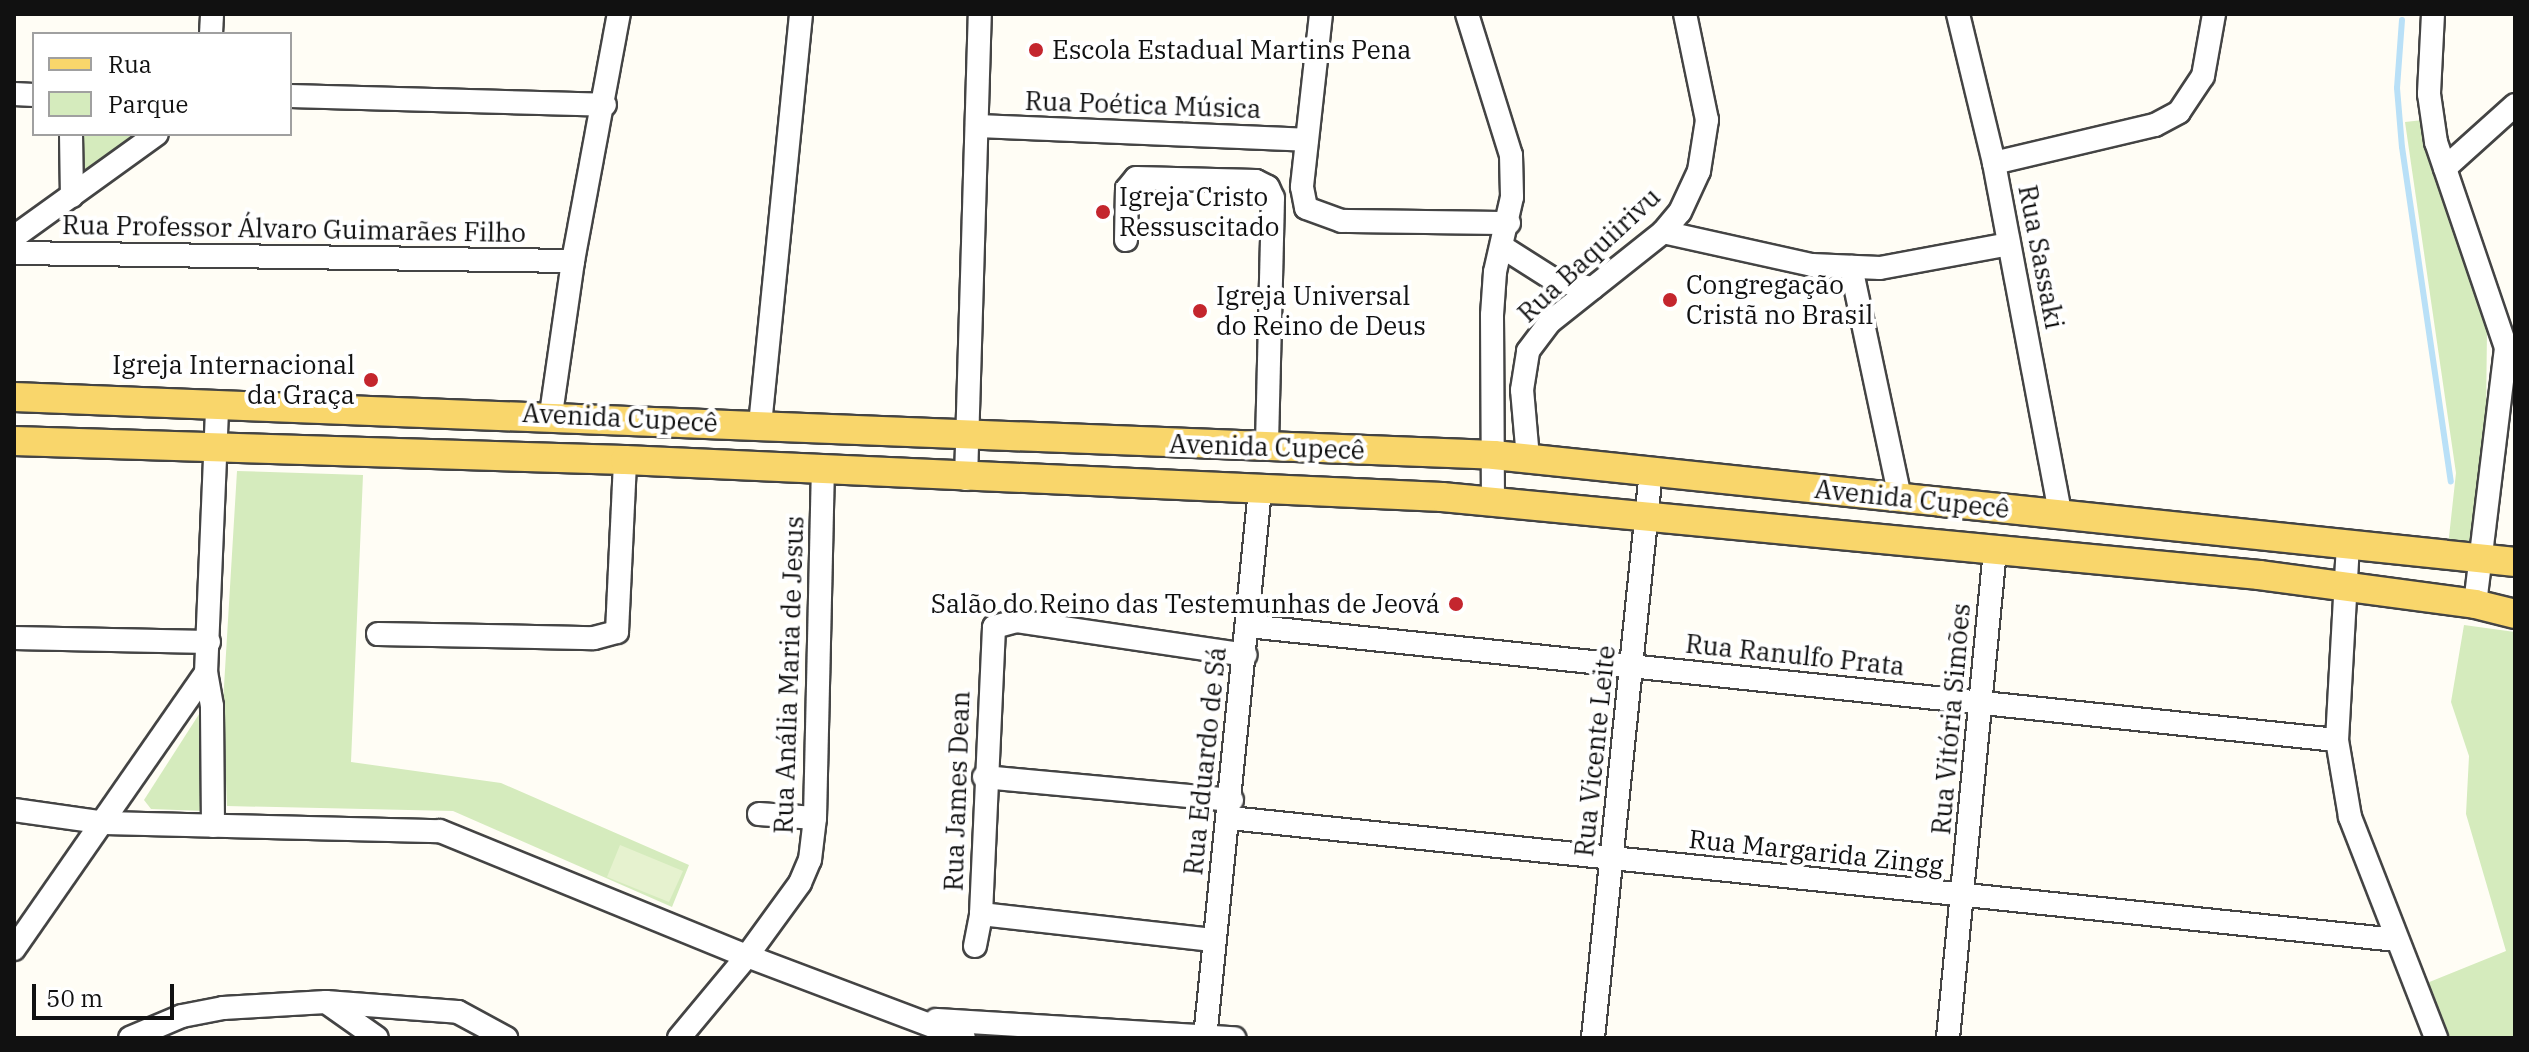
<!DOCTYPE html>
<html>
<head>
<meta charset="utf-8">
<style>
  body { margin:0 }
  #map { position:relative; width:2529px; height:1052px; overflow:hidden; background:#fffdf5; font-family:"IBM Plex Serif",serif }
  div>[style] { position:absolute }
  .green>* { inset:0; background:#d5ebbd }
  .pitch>* { inset:0; background:#e6f2cf }
  .stream>* { height:6px; margin:-3px; padding:0 3px; transform-origin:3px; border-radius:3px; background:#b9e0f7 }
  .roads { filter:drop-shadow(2px 0 #444) drop-shadow(-2px 0 #444) drop-shadow(0 2px #444) drop-shadow(0 -2px #444) }
  .minor>* { height:22px; margin:-11px; padding:0 11px; transform-origin:11px; border-radius:11px; background:#fff }
  .major>* { height:28px; margin:-14px; padding:0 14px; transform-origin:14px; border-radius:14px; background:#f9d66b }
  .dots>* { width:22px; height:22px; translate:-50% -50%; box-sizing:border-box; border:4px solid #fff; border-radius:50% }
  span { translate:-50% -50%; white-space:nowrap; text-align:center; line-height:1.15; -webkit-text-stroke:8px #fff; paint-order:stroke }
  .poi-label { font-size:26px; color:#111 }
  .left { translate:0 -50%; text-align:left }
  .right { translate:-100% -50%; text-align:right }
  .street-label { font-size:26px; color:#111 }
  .frame { position:absolute; inset:0; border:16px solid #111; pointer-events:none }
  .legend { position:absolute; left:32px; top:32px; width:260px; height:104px; box-sizing:border-box; background:#fff; border:2px solid #a0a0a0; margin:0; padding:10px 14px; list-style:none; font-size:24px; color:#111 }
  .legend li { display:flex; align-items:center; gap:16px; height:40px }
  .legend b { width:40px; border:2px solid #a0a0a0 }
  .scale { position:absolute; left:32px; top:984px; width:142px; height:36px; box-sizing:border-box; border:4px solid #111; border-top:0; padding-left:10px; font-size:24px; line-height:28px; white-space:nowrap; color:#111; -webkit-text-stroke:6px #fff; paint-order:stroke }
</style>
</head>
<body>
<div id="map">
  <div class="green">
    <i style="clip-path:polygon(2423px 120px,2487px 330px,2486px 415px,2474px 551px,2448px 546px,2456px 473px,2405px 122px)"></i>
    <i style="clip-path:polygon(82px 134px,143px 134px,84px 176px)"></i>
    <i style="clip-path:polygon(237px 471px,363px 475px,351px 762px,501px 783px,689px 865px,672px 907px,453px 811px,227px 806px,223px 703px)"></i>
    <i style="clip-path:polygon(2464px 625px,2515px 632px,2515px 1038px,2445px 1038px,2422px 985px,2506px 951px,2466px 814px,2469px 756px,2451px 702px)"></i>
    <i style="clip-path:polygon(203px 708px,204px 811px,151px 809px,144px 800px)"></i>
  </div>
  <div class="pitch">
    <i style="clip-path:polygon(620px 845px,683px 871px,669px 902px,607px 877px)"></i>
  </div>
  <div class="stream">
    <i style="left:2402px;top:20px;width:68px;rotate:94.2deg"></i>
    <i style="left:2397px;top:88px;width:59px;rotate:85.2deg"></i>
    <i style="left:2402px;top:147px;width:338px;rotate:81.7deg"></i>
  </div>
  <div class="roads">
    <div class="minor">
      <i style="left:1321px;top:14px;width:174px;rotate:96.3deg"></i>
      <i style="left:1302px;top:187px;width:21px;rotate:79deg"></i>
      <i style="left:1306px;top:208px;width:38px;rotate:20deg"></i>
      <i style="left:1342px;top:221px;width:167px;rotate:0.7deg"></i>
      <i style="left:1467px;top:14px;width:148px;rotate:72.7deg"></i>
      <i style="left:1511px;top:155px;width:42px;rotate:88.6deg"></i>
      <i style="left:1512px;top:197px;width:77px;rotate:102.8deg"></i>
      <i style="left:1495px;top:272px;width:43px;rotate:94deg"></i>
      <i style="left:1492px;top:315px;width:186px;rotate:89.7deg"></i>
      <i style="left:1958px;top:14px;width:153px;rotate:76.4deg"></i>
      <i style="left:1994px;top:163px;width:355px;rotate:79.3deg"></i>
      <i style="left:2433px;top:14px;width:80px;rotate:92.9deg"></i>
      <i style="left:2429px;top:94px;width:49px;rotate:81.7deg"></i>
      <i style="left:2436px;top:142px;width:218px;rotate:71.2deg"></i>
      <i style="left:2506px;top:348px;width:258px;rotate:96.9deg"></i>
      <i style="left:211px;top:34px;width:20px;rotate:-87deg"></i>
      <i style="left:14px;top:94px;width:20px;rotate:3deg"></i>
      <i style="left:290px;top:96px;width:315px;rotate:1.6deg"></i>
      <i style="left:977px;top:126px;width:330px;rotate:2.4deg"></i>
      <i style="left:71px;top:134px;width:62px;rotate:89.1deg"></i>
      <i style="left:1994px;top:163px;width:165px;rotate:-13.3deg"></i>
      <i style="left:2155px;top:125px;width:27px;rotate:-28deg"></i>
      <i style="left:2179px;top:112px;width:43px;rotate:-56.3deg"></i>
      <i style="left:2203px;top:76px;width:63px;rotate:-79.9deg"></i>
      <i style="left:2445px;top:168px;width:94px;rotate:-42deg"></i>
      <i style="left:1663px;top:232px;width:153px;rotate:12.5deg"></i>
      <i style="left:1812px;top:265px;width:68px;rotate:2.5deg"></i>
      <i style="left:1880px;top:268px;width:131px;rotate:-10.5deg"></i>
      <i style="left:14px;top:237px;width:176px;rotate:-35.8deg"></i>
      <i style="left:1126px;top:240px;width:51px;rotate:-88.9deg"></i>
      <i style="left:1127px;top:189px;width:14px;rotate:-51deg"></i>
      <i style="left:1136px;top:178px;width:120px;rotate:1.4deg"></i>
      <i style="left:1256px;top:181px;width:13px;rotate:27deg"></i>
      <i style="left:1268px;top:187px;width:12px;rotate:66deg"></i>
      <i style="left:1273px;top:198px;width:249px;rotate:91.4deg"></i>
      <i style="left:1504px;top:248px;width:62px;rotate:32.4deg"></i>
      <i style="left:1556px;top:281px;width:37px;rotate:11deg"></i>
      <i style="left:14px;top:253px;width:559px;rotate:0.82deg"></i>
      <i style="left:1851px;top:267px;width:236px;rotate:78deg"></i>
      <i style="left:551px;top:414px;width:155px;rotate:-81.8deg"></i>
      <i style="left:573px;top:261px;width:251px;rotate:-79.5deg"></i>
      <i style="left:760px;top:425px;width:413px;rotate:-84.3deg"></i>
      <i style="left:1528px;top:458px;width:68px;rotate:-95deg"></i>
      <i style="left:1522px;top:390px;width:39px;rotate:-81deg"></i>
      <i style="left:1528px;top:351px;width:36px;rotate:-53deg"></i>
      <i style="left:1550px;top:322px;width:144px;rotate:-38.5deg"></i>
      <i style="left:1663px;top:232px;width:26px;rotate:-50deg"></i>
      <i style="left:1680px;top:212px;width:45px;rotate:-65.1deg"></i>
      <i style="left:1699px;top:171px;width:52px;rotate:-81.1deg"></i>
      <i style="left:1707px;top:120px;width:108px;rotate:-101.7deg"></i>
      <i style="left:966px;top:479px;width:465px;rotate:-88.3deg"></i>
      <i style="left:2348px;top:544px;width:196px;rotate:93.2deg"></i>
      <i style="left:2337px;top:740px;width:78px;rotate:80.4deg"></i>
      <i style="left:2350px;top:817px;width:237px;rotate:68.7deg"></i>
      <i style="left:1248px;top:626px;width:1095px;rotate:5.98deg"></i>
      <i style="left:378px;top:634px;width:216px;rotate:1.1deg"></i>
      <i style="left:594px;top:638px;width:24px;rotate:-15deg"></i>
      <i style="left:617px;top:632px;width:172px;rotate:-87.3deg"></i>
      <i style="left:14px;top:638px;width:195px;rotate:1.2deg"></i>
      <i style="left:984px;top:777px;width:249px;rotate:5.3deg"></i>
      <i style="left:14px;top:810px;width:92px;rotate:8.1deg"></i>
      <i style="left:105px;top:823px;width:335px;rotate:1.4deg"></i>
      <i style="left:440px;top:831px;width:331px;rotate:22.2deg"></i>
      <i style="left:747px;top:956px;width:232px;rotate:20.7deg"></i>
      <i style="left:759px;top:814px;width:56px;rotate:4.1deg"></i>
      <i style="left:1230px;top:818px;width:1172px;rotate:5.97deg"></i>
      <i style="left:213px;top:826px;width:120px;rotate:-90.5deg"></i>
      <i style="left:212px;top:706px;width:34px;rotate:-100deg"></i>
      <i style="left:206px;top:673px;width:268px;rotate:-87.6deg"></i>
      <i style="left:981px;top:914px;width:233px;rotate:6.4deg"></i>
      <i style="left:975px;top:946px;width:33px;rotate:-79deg"></i>
      <i style="left:981px;top:914px;width:287px;rotate:-87.4deg"></i>
      <i style="left:994px;top:627px;width:23px;rotate:-15deg"></i>
      <i style="left:1016px;top:621px;width:232px;rotate:8.4deg"></i>
      <i style="left:14px;top:949px;width:336px;rotate:-55.2deg"></i>
      <i style="left:326px;top:1002px;width:62px;rotate:35.2deg"></i>
      <i style="left:936px;top:1020px;width:299px;rotate:3.5deg"></i>
      <i style="left:130px;top:1038px;width:56px;rotate:-22.9deg"></i>
      <i style="left:182px;top:1016px;width:42px;rotate:-11deg"></i>
      <i style="left:223px;top:1008px;width:103px;rotate:-3.3deg"></i>
      <i style="left:326px;top:1002px;width:132px;rotate:4.3deg"></i>
      <i style="left:458px;top:1012px;width:55px;rotate:28.4deg"></i>
      <i style="left:679px;top:1038px;width:107px;rotate:-50.3deg"></i>
      <i style="left:747px;top:956px;width:90px;rotate:-54deg"></i>
      <i style="left:800px;top:883px;width:25px;rotate:-67deg"></i>
      <i style="left:810px;top:860px;width:42px;rotate:-83.2deg"></i>
      <i style="left:815px;top:818px;width:346px;rotate:-88.7deg"></i>
      <i style="left:1205px;top:1038px;width:551px;rotate:-84.27deg"></i>
      <i style="left:1593px;top:1038px;width:570px;rotate:-84.16deg"></i>
      <i style="left:1948px;top:1038px;width:492px;rotate:-84.5deg"></i>
    </div>
    <div class="major">
      <i style="left:14px;top:397px;width:1481px;rotate:2.24deg"></i>
      <i style="left:1494px;top:455px;width:1027px;rotate:5.98deg"></i>
      <i style="left:14px;top:441px;width:611px;rotate:1.78deg"></i>
      <i style="left:625px;top:460px;width:818px;rotate:2.59deg"></i>
      <i style="left:1442px;top:497px;width:821px;rotate:5.45deg"></i>
      <i style="left:2259px;top:575px;width:218px;rotate:7.6deg"></i>
      <i style="left:2475px;top:604px;width:41px;rotate:14deg"></i>
    </div>
  </div>
  <div class="dots">
    <i style="left:1036px;top:50px;background:#c4262e"></i>
    <i style="left:1103px;top:212px;background:#c4262e"></i>
    <i style="left:1670px;top:300px;background:#c4262e"></i>
    <i style="left:1200px;top:311px;background:#c4262e"></i>
    <i style="left:371px;top:380px;background:#c4262e"></i>
    <i style="left:1456px;top:604px;background:#c4262e"></i>
  </div>
  <div class="poi-label">
    <span class="left" style="left:1052px;top:50px">Escola Estadual Martins Pena</span>
    <span class="left" style="left:1119px;top:212px">Igreja Cristo<br>Ressuscitado</span>
    <span class="left" style="left:1686px;top:300px">Congregação<br>Cristã no Brasil</span>
    <span class="left" style="left:1216px;top:311px">Igreja Universal<br>do Reino de Deus</span>
    <span class="right" style="left:355px;top:380px">Igreja Internacional<br>da Graça</span>
    <span class="right" style="left:1440px;top:604px">Salão do Reino das Testemunhas de Jeová</span>
  </div>
  <div class="street-label">
    <span style="left:1143px;top:105px;rotate:2deg">Rua Poética Música</span>
    <span style="left:294px;top:229px;rotate:1deg">Rua Professor Álvaro Guimarães Filho</span>
    <span style="left:1589px;top:255px;rotate:-43deg">Rua Baquiirivu</span>
    <span style="left:2041px;top:257px;rotate:79deg">Rua Sassaki</span>
    <span style="left:620px;top:418px;rotate:3deg">Avenida Cupecê</span>
    <span style="left:1267px;top:447px;rotate:2deg">Avenida Cupecê</span>
    <span style="left:1912px;top:499px;rotate:6deg">Avenida Cupecê</span>
    <span style="left:1795px;top:655px;rotate:6deg">Rua Ranulfo Prata</span>
    <span style="left:789px;top:675px;rotate:-88deg">Rua Anália Maria de Jesus</span>
    <span style="left:1951px;top:719px;rotate:-85deg">Rua Vitória Simões</span>
    <span style="left:1595px;top:751px;rotate:-84deg">Rua Vicente Leite</span>
    <span style="left:1205px;top:761px;rotate:-84deg">Rua Eduardo de Sá</span>
    <span style="left:957px;top:791px;rotate:-88deg">Rua James Dean</span>
    <span style="left:1816px;top:852px;rotate:6deg">Rua Margarida Zingg</span>
  </div>
  <div class="frame"></div>
  <ul class="legend">
  <li><b style="height:10px;background:#f9d66b"></b>Rua</li>
  <li><b style="height:22px;background:#d5ebbd"></b>Parque</li>
  </ul>
  <div class="scale">50 m</div>
</div>
</body>
</html>
